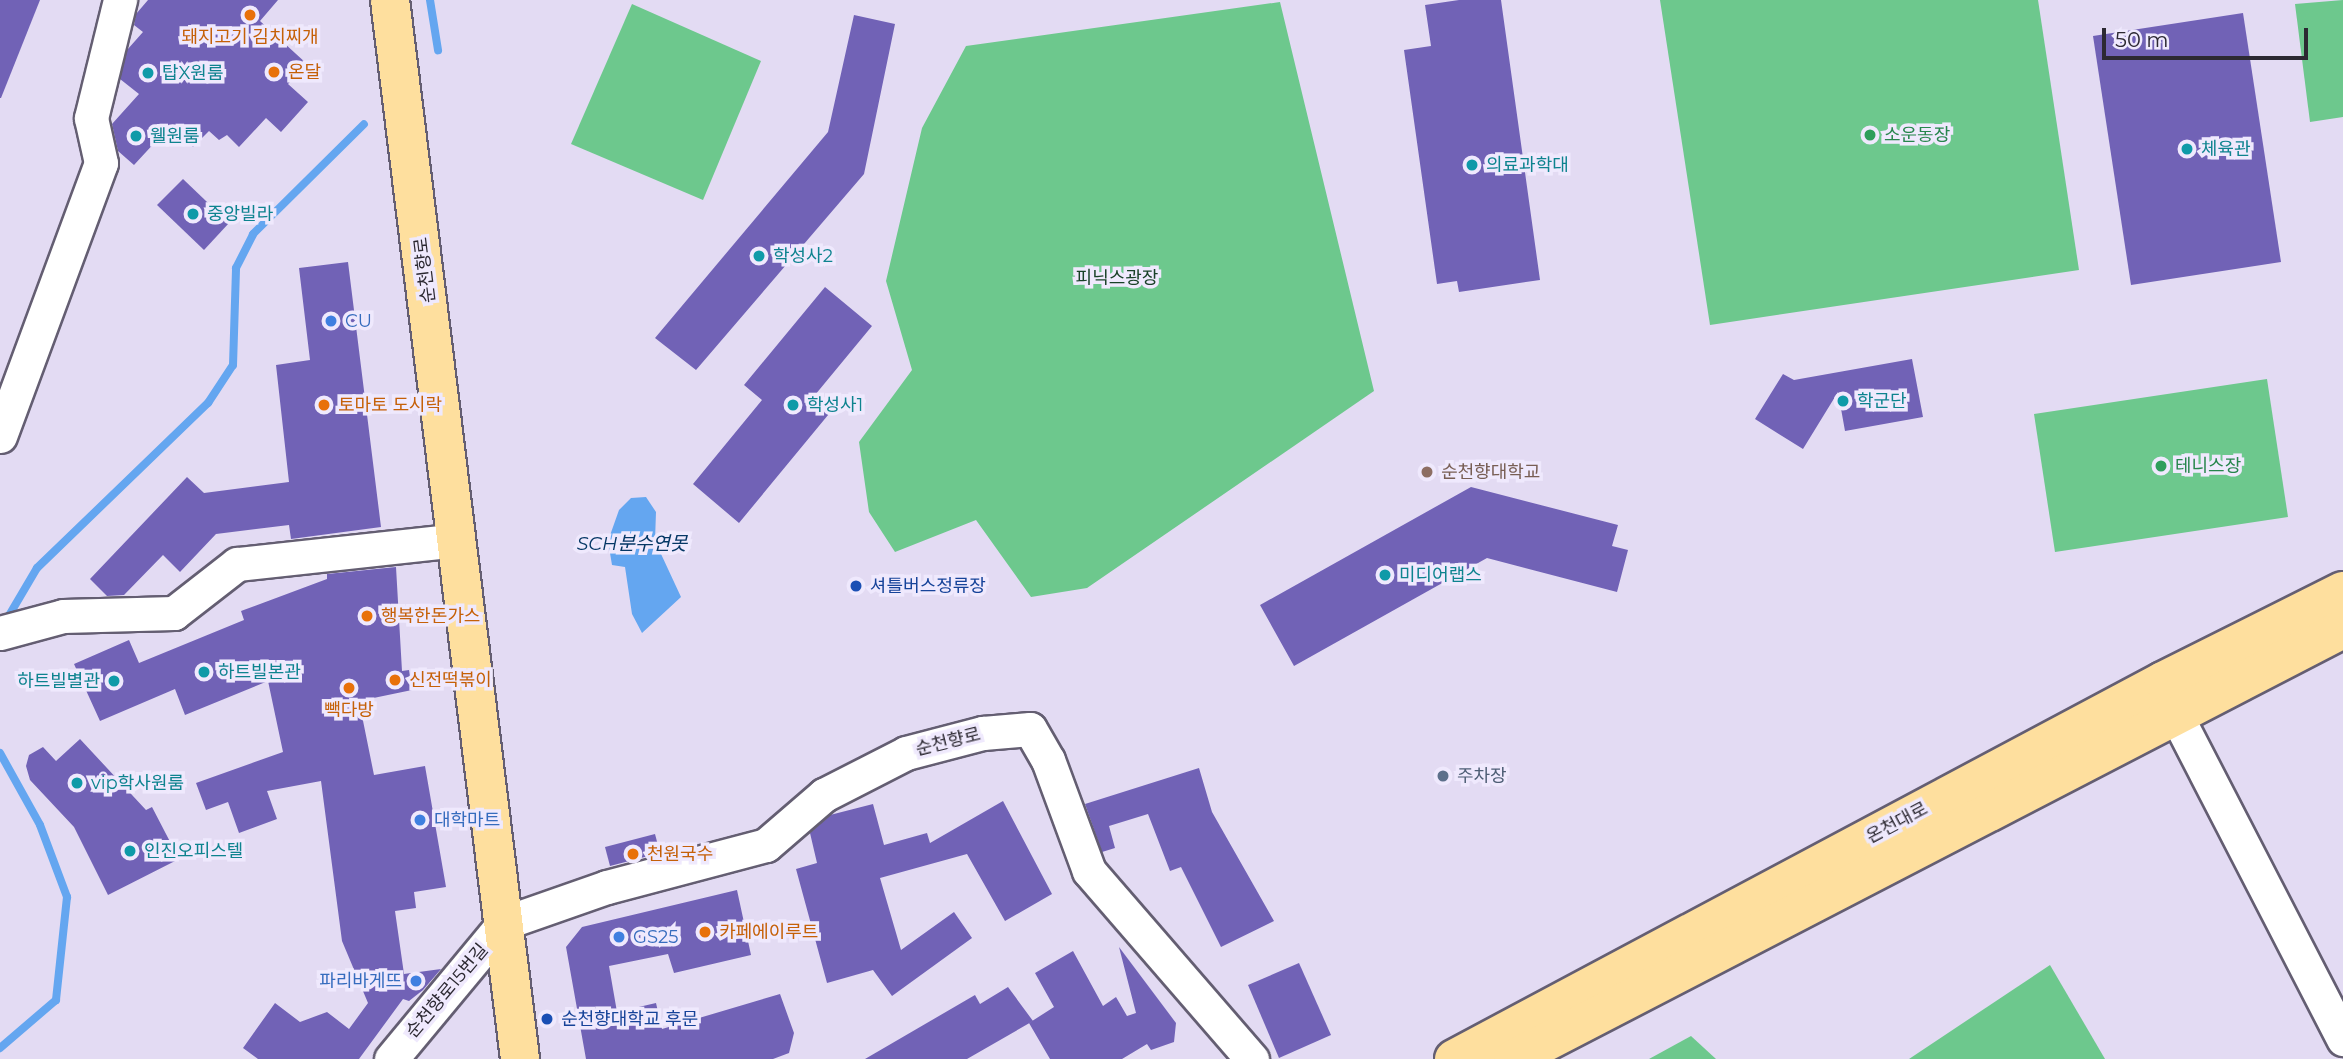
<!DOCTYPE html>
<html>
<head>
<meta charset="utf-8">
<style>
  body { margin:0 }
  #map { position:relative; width:2343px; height:1059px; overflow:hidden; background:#e3dbf3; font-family:Montserrat,"Noto Sans KR",sans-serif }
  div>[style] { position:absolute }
  .green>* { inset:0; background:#6dc88d }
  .water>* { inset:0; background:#64a6f0 }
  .stream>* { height:8px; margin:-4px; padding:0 4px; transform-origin:4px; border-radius:4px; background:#64a6f0 }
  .building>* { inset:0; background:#7162b6 }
  .roads { filter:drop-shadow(2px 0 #645e72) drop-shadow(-2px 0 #645e72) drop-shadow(0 2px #645e72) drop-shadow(0 -2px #645e72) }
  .minor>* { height:33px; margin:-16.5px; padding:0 16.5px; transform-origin:16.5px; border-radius:16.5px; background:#fff }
  .major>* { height:38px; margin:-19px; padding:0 19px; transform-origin:19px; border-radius:19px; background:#fedf9e }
  .dots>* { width:19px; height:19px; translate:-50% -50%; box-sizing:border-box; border:4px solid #efe9fd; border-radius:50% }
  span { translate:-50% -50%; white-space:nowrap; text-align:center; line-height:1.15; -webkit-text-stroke:7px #efe9fd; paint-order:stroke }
  .food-label { font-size:18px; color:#c56008 }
  .left { translate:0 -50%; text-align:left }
  .culture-label { font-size:18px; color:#0d838f }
  .right { translate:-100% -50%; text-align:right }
  .leisure-label { font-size:18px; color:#27864d }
  .street-label { font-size:18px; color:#2c2932 }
  .park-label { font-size:18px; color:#194128 }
  .shop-label { font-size:18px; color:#366cbe }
  .education-label { font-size:18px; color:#785e54 }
  .transit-label { font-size:18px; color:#164399 }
  .service-label { font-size:18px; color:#4e5e75 }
  .water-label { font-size:19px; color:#053765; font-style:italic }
  .scale { position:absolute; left:2102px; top:28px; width:206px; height:32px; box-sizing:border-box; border:4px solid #2c2932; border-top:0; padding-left:9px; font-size:21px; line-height:24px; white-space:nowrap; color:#2c2932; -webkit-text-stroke:5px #efe9fd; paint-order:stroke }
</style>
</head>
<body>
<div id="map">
  <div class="green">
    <i style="clip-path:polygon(1660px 0,2038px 0,2079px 270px,1710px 325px)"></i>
    <i style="clip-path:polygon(2343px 0,2343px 117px,2310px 122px,2295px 4px)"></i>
    <i style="clip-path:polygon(1280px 2px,1374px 391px,1087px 588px,1031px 597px,976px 520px,895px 552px,869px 512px,859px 442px,912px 370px,886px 281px,922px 128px,966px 46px)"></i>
    <i style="clip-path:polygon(632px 4px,761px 61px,703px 200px,571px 144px)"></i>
    <i style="clip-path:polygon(2267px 379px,2288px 517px,2055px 552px,2034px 414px)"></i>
    <i style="clip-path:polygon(2050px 965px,2105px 1059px,1909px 1059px)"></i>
    <i style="clip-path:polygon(1691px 1036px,1716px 1059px,1649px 1059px)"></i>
  </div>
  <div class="water">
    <i style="clip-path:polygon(646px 497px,656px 512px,655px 541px,681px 597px,642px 633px,632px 614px,625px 567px,612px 565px,608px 541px,619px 510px,631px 498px)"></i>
  </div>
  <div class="stream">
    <i style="left:430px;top:0;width:51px;rotate:80.9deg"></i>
    <i style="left:4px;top:624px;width:65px;rotate:-59.5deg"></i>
    <i style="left:37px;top:568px;width:238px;rotate:-44deg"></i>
    <i style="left:208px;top:403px;width:45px;rotate:-56.7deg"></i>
    <i style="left:233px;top:365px;width:97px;rotate:-88.2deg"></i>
    <i style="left:236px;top:268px;width:38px;rotate:-63deg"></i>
    <i style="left:253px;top:234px;width:156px;rotate:-44.7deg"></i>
    <i style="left:0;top:753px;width:82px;rotate:60.9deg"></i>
    <i style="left:40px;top:825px;width:77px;rotate:69.4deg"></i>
    <i style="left:67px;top:897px;width:104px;rotate:96.1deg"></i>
    <i style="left:56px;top:1000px;width:74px;rotate:139.4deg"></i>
  </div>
  <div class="building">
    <i style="clip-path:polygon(0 0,40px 0,1px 98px,0 98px)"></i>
    <i style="clip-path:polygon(148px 0,278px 0,260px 21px,307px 64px,288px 84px,308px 102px,281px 132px,266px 118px,239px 147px,227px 135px,219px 140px,209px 131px,193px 147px,170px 126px,134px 165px,118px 151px,112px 124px,139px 94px,120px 79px,127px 50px,143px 32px,134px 25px,136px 14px)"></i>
    <i style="clip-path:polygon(1459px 0,1501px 0,1540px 280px,1459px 292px,1457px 281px,1437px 284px,1404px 50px,1431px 46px,1425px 5px)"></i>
    <i style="clip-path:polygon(2243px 13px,2281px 262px,2131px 285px,2093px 36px)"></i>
    <i style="clip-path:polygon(854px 15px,895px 24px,864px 174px,696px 370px,655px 338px,828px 132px)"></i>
    <i style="clip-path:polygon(183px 179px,229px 223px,204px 250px,157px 205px)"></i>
    <i style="clip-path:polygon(348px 262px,381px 527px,291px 539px,289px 525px,216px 534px,180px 572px,163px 555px,124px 595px,107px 596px,90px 579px,187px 477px,204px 493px,289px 482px,276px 365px,310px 360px,299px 268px)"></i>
    <i style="clip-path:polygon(825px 287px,872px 326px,815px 395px,833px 409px,739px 523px,693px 484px,762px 400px,744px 385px)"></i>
    <i style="clip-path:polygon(1912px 359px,1923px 417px,1845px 431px,1838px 392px,1803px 449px,1755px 419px,1783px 374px,1794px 380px)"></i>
    <i style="clip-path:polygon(1471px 487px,1618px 525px,1612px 546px,1628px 550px,1617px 592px,1487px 558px,1294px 666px,1260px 605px)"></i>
    <i style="clip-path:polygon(396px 567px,402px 671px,409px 670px,412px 690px,359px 701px,374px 775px,425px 766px,446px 887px,414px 892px,416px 908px,395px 911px,404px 974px,441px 969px,423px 990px,409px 1001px,403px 999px,359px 1059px,258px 1059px,243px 1048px,275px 1003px,300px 1022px,327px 1012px,349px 1029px,368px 1003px,342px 941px,321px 781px,267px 791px,277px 819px,239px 833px,228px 802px,206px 810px,196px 783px,283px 752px,268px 681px,185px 715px,175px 689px,100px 721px,74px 664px,129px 640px,139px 663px,244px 620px,241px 611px,327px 579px,327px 574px)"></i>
    <i style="clip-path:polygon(80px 739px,146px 810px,152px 807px,179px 859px,108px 895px,74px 827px,30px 780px,26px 766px,29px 755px,43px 747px,56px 761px)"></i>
    <i style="clip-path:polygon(1199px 768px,1212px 812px,1274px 921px,1221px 947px,1181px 867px,1170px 871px,1148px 814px,1109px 826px,1115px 848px,1102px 852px,1085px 804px)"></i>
    <i style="clip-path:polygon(1003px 801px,1052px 894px,1005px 921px,967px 854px,880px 878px,901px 950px,954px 912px,972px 938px,892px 996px,873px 970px,827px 983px,796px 869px,817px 863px,810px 833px,830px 815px,873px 804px,884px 845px,927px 833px,930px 843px)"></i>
    <i style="clip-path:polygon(655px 834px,660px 853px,610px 866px,605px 847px)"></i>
    <i style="clip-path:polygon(737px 890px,751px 955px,674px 973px,668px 954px,609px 966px,617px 1012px,656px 1003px,662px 1029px,780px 994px,794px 1033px,789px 1053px,773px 1059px,586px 1059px,566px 947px,582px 927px)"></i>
    <i style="clip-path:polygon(1119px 947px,1176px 1023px,1174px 1042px,1151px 1050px,1147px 1044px,1122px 1059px,1050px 1059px,1029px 1023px,1054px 1007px,1035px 973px,1073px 951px,1103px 1006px,1116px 997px,1127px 1016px,1136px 1013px)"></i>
    <i style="clip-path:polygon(1299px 963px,1331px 1035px,1279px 1058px,1248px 985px)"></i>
    <i style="clip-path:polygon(1008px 987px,1033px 1021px,967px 1059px,865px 1059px,975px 995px,980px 1004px)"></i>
  </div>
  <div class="roads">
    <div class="minor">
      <i style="left:0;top:436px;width:291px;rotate:-69.7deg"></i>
      <i style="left:101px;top:163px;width:46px;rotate:-102.5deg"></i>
      <i style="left:91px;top:118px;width:122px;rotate:-76.2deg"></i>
      <i style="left:0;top:633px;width:65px;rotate:-15.1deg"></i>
      <i style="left:63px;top:616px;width:111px;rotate:-1.5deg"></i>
      <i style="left:174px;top:613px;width:80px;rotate:-37.9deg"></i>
      <i style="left:237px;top:564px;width:221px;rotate:-6.2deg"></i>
      <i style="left:2176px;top:715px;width:365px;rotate:62.7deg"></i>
      <i style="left:391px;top:1059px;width:177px;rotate:-50.3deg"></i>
      <i style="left:504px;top:923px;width:109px;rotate:-19.3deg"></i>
      <i style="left:607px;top:887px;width:164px;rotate:-14.8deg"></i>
      <i style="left:766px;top:845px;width:77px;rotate:-40.8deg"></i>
      <i style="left:824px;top:795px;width:92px;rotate:-27.1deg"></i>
      <i style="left:906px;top:753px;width:80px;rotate:-14.6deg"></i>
      <i style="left:983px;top:733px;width:47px;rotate:-4.9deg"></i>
      <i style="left:1030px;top:729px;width:36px;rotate:60deg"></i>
      <i style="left:1048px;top:760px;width:118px;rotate:69.7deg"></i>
      <i style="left:1089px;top:871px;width:249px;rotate:49.1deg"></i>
    </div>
    <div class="major">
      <i style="left:390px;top:0;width:1067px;rotate:83deg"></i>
      <i style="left:1454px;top:1059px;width:803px;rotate:-28.06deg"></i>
      <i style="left:2163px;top:681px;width:201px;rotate:-26.6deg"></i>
      <i style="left:1513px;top:1059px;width:935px;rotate:-27.39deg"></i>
    </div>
  </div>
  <div class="dots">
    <i style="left:250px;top:15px;background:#e8710a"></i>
    <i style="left:274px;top:72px;background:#e8710a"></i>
    <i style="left:148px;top:73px;background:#0f9aa8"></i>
    <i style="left:1870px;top:135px;background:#2e9e5b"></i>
    <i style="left:136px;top:136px;background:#0f9aa8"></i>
    <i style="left:2187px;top:149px;background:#0f9aa8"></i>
    <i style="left:1472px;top:165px;background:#0f9aa8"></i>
    <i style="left:193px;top:214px;background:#0f9aa8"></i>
    <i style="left:759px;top:256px;background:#0f9aa8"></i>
    <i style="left:331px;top:321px;background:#3f7fe0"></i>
    <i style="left:1843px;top:401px;background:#0f9aa8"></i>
    <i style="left:324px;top:405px;background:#e8710a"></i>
    <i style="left:793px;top:405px;background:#0f9aa8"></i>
    <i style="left:2161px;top:466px;background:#2e9e5b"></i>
    <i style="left:1427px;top:472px;background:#8d6e63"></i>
    <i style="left:1385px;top:575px;background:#0f9aa8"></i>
    <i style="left:856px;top:586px;background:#1a4fb4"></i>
    <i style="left:367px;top:616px;background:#e8710a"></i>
    <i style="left:204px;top:672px;background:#0f9aa8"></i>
    <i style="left:395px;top:680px;background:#e8710a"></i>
    <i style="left:114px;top:681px;background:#0f9aa8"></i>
    <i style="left:349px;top:688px;background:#e8710a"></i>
    <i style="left:1443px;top:776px;background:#5c6f8a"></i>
    <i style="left:77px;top:783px;background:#0f9aa8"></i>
    <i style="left:420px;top:820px;background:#3f7fe0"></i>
    <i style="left:130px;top:851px;background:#0f9aa8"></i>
    <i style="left:633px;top:854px;background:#e8710a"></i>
    <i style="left:705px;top:932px;background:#e8710a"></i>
    <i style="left:619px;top:937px;background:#3f7fe0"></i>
    <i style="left:416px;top:981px;background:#3f7fe0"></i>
    <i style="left:547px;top:1019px;background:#1a4fb4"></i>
  </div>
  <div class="food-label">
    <span style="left:250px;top:37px">돼지고기 김치찌개</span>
    <span class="left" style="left:288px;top:72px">온달</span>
    <span class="left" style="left:338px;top:405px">토마토 도시락</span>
    <span class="left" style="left:381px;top:616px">행복한돈가스</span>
    <span class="left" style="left:409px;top:680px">신전떡볶이</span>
    <span style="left:349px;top:710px">빽다방</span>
    <span class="left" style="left:647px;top:854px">천원국수</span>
    <span class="left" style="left:719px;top:932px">카페에이루트</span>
  </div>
  <div class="culture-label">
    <span class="left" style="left:162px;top:73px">탑X원룸</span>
    <span class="left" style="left:150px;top:136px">웰원룸</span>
    <span class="left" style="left:2201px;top:149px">체육관</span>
    <span class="left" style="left:1486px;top:165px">의료과학대</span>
    <span class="left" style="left:207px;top:214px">중앙빌라</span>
    <span class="left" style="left:773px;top:256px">학성사2</span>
    <span class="left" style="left:1857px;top:401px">학군단</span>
    <span class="left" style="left:807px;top:405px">학성사1</span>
    <span class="left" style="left:1399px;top:575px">미디어랩스</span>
    <span class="left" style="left:218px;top:672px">하트빌본관</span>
    <span class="right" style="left:100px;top:681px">하트빌별관</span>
    <span class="left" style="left:91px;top:783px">vip학사원룸</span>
    <span class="left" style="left:144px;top:851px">인진오피스텔</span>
  </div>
  <div class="leisure-label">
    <span class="left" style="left:1884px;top:135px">소운동장</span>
    <span class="left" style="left:2175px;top:466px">테니스장</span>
  </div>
  <div class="street-label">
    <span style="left:425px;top:270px;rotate:-97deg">순천향로</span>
    <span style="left:948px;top:742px;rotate:-14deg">순천향로</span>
    <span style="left:1897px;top:823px;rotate:-28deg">온천대로</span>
    <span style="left:447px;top:991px;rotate:-50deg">순천향로15번길</span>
  </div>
  <div class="park-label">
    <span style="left:1117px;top:278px">피닉스광장</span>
  </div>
  <div class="shop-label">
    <span class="left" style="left:345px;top:321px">CU</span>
    <span class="left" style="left:434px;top:820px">대학마트</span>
    <span class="left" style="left:633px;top:937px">GS25</span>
    <span class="right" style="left:402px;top:981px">파리바게뜨</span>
  </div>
  <div class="education-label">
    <span class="left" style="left:1441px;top:472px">순천향대학교</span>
  </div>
  <div class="transit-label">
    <span class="left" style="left:870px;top:586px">셔틀버스정류장</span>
    <span class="left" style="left:561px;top:1019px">순천향대학교 후문</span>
  </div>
  <div class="service-label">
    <span class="left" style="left:1457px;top:776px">주차장</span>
  </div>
  <div class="water-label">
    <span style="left:632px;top:544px">SCH분수연못</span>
  </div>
  <div class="scale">50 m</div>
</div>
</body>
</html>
